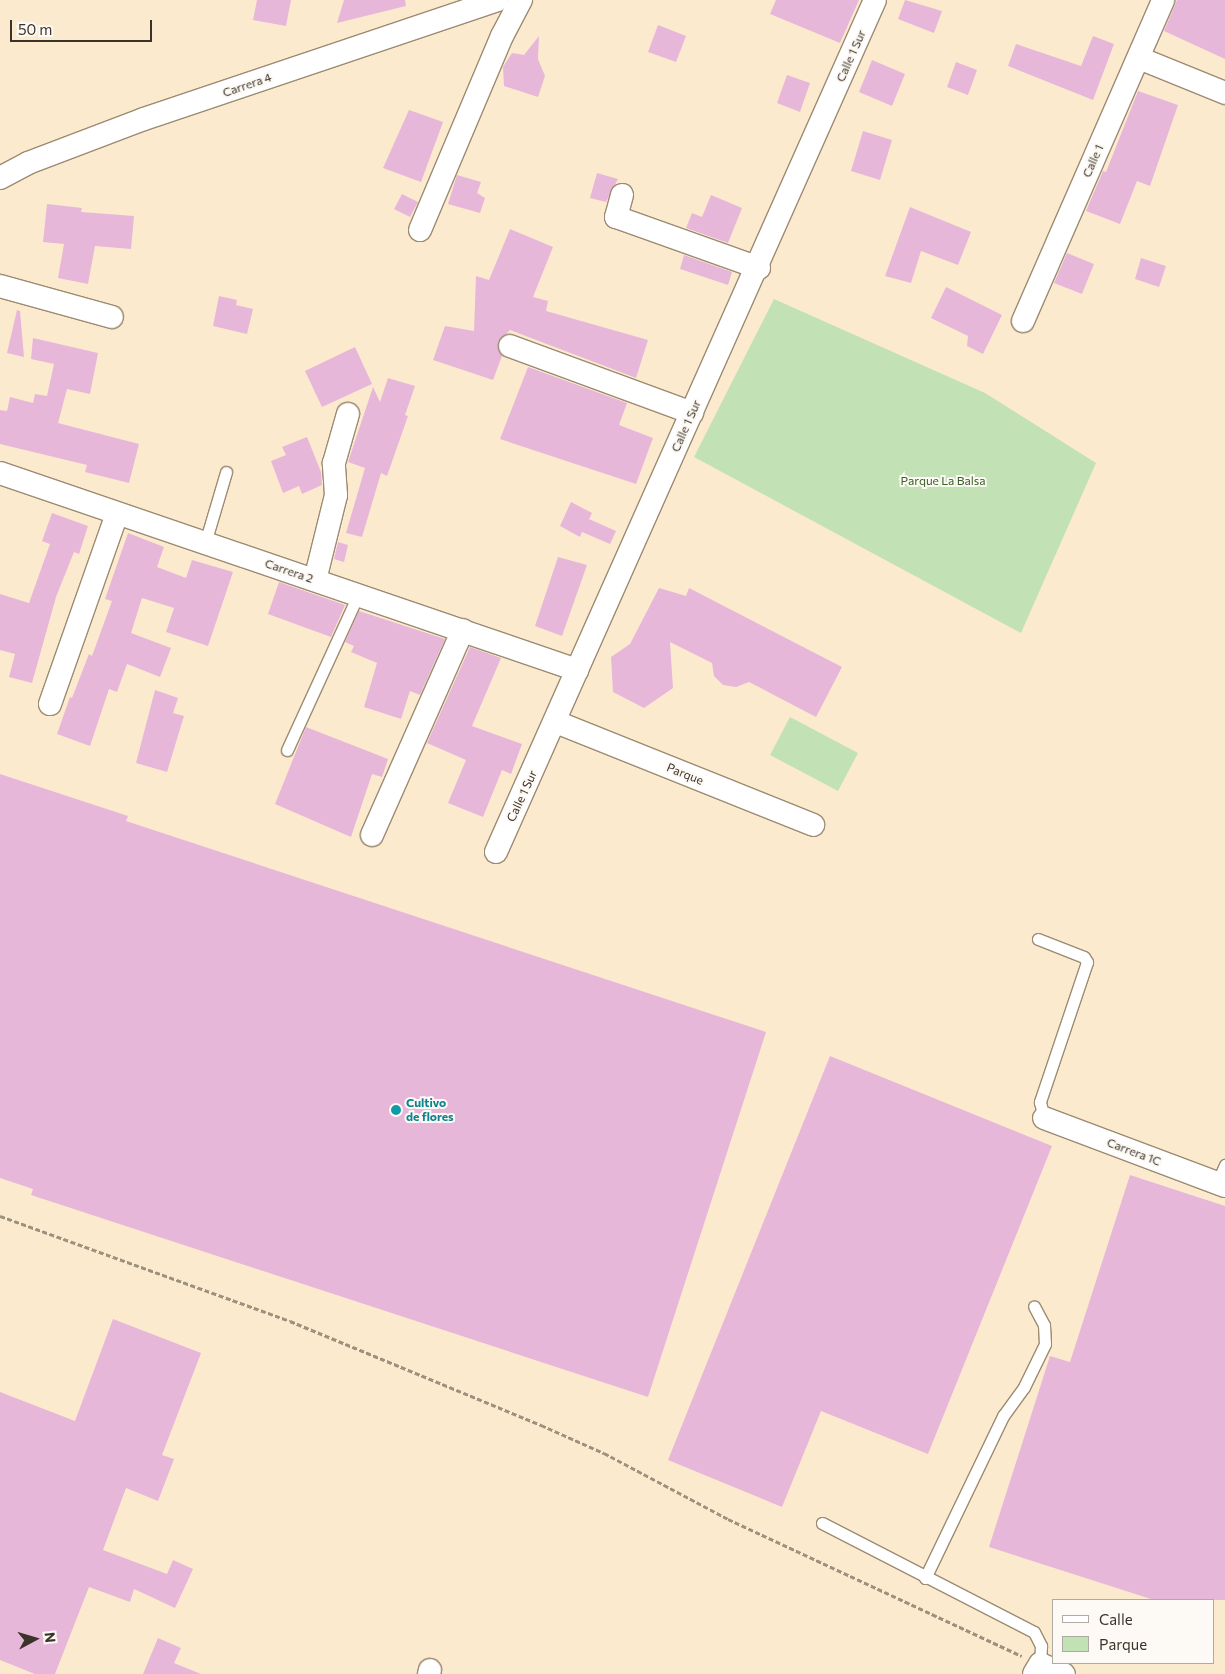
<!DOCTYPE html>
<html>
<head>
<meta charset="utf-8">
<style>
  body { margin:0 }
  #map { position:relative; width:1225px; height:1674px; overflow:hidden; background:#fceacf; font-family:Commissioner,sans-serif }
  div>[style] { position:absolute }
  .green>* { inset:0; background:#c2e2b5 }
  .building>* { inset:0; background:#e7b7d9 }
  .path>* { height:3px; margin-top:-1.5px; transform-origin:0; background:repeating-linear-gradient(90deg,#9d907d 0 5px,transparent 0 7.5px) }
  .roads { filter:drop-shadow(1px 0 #9c8b72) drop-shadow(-1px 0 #9c8b72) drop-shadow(0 1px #9c8b72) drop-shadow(0 -1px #9c8b72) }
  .service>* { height:11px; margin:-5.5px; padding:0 5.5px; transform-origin:5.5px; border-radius:5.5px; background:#fff }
  .minor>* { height:22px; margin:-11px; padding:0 11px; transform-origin:11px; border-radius:11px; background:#fff }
  .dots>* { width:14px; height:14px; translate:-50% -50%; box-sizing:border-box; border:2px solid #fdf9f4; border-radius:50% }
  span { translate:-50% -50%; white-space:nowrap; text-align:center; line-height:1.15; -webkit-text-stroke:4px #fdf9f4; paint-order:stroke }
  .street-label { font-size:12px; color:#3a3329 }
  .park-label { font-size:12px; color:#386125 }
  .culture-label { font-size:12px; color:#0d838f; font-weight:700 }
  .left { translate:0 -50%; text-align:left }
  .legend { position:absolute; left:1052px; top:1599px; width:162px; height:65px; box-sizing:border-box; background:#fdf9f4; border:1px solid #afaaa3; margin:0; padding:6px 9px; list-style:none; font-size:15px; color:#3a3329 }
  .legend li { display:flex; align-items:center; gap:10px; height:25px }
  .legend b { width:25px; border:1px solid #afaaa3 }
  .north { position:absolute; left:10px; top:1614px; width:50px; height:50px; -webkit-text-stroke:4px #fdf9f4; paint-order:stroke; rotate:84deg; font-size:14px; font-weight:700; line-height:20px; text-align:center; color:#3a3329 }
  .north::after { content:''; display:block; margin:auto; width:18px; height:22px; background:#3a3329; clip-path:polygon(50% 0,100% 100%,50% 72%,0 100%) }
  .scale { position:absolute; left:10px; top:20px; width:142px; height:22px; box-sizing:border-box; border:2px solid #3a3329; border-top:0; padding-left:6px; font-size:15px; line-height:18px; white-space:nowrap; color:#3a3329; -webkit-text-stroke:4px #fdf9f4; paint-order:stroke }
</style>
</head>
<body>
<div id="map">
  <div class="green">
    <i style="clip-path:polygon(774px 299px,985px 393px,1096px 463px,1021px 633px,694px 457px)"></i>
    <i style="clip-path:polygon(790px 717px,858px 753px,838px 791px,770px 755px)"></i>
  </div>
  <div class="building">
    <i style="clip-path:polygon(257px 0,291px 0,286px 26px,253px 20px)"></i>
    <i style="clip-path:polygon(344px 0,405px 0,406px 6px,337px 23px)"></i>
    <i style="clip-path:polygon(776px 0,859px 0,840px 43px,770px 14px)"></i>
    <i style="clip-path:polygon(905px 0,942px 11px,934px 33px,898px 19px)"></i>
    <i style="clip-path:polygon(1177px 0,1225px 0,1225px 59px,1164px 31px)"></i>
    <i style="clip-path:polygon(658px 25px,686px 36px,676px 62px,648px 52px)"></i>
    <i style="clip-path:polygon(539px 36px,538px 59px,545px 76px,538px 97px,504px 86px,503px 67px,512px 53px,524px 55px)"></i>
    <i style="clip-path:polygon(1093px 36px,1114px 44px,1093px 100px,1008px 66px,1016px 44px,1081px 66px)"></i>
    <i style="clip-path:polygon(872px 60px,905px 74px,892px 106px,859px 92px)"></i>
    <i style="clip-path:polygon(956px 62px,977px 70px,968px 95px,947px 87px)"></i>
    <i style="clip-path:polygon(787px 75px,810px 83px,800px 112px,777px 103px)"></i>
    <i style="clip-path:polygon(1138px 91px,1178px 105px,1150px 186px,1137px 181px,1120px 224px,1086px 211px,1103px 171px,1106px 172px)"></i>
    <i style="clip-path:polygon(409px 110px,443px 122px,421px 182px,383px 168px)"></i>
    <i style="clip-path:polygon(863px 131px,892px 140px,880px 180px,851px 171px)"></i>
    <i style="clip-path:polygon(597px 173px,618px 179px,606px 202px,590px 198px)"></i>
    <i style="clip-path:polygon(457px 175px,481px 182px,477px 193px,485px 198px,480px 213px,448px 204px)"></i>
    <i style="clip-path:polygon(402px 194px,418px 202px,410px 217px,394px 209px)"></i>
    <i style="clip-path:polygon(711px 195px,742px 208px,728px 243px,686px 228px,692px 213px,702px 217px)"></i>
    <i style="clip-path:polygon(47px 204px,82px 208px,81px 212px,134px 216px,131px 249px,95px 246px,88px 284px,58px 278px,64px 244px,43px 242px)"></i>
    <i style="clip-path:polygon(910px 207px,971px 232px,958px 265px,921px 251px,911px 283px,885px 276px)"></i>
    <i style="clip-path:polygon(510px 229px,553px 247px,533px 297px,548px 301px,546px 311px,648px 340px,636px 378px,510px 330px,498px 342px,502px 356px,493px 380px,433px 360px,445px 326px,474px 331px,476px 276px,489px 280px)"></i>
    <i style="clip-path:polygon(1067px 253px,1094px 264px,1082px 294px,1054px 283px)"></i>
    <i style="clip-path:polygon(684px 255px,732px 272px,728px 285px,680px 269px)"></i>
    <i style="clip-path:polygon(1141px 258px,1166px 266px,1159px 287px,1135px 279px)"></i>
    <i style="clip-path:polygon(946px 287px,1002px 315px,983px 354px,967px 346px,968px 336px,931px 318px)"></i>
    <i style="clip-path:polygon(219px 296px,237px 300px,236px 305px,253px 309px,247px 334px,213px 326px)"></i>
    <i style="clip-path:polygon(17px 310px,20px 311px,24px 357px,7px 353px)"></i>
    <i style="clip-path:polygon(33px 338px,98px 353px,90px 394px,67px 389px,58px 423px,139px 444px,129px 483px,85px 472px,87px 465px,0 444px,0 410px,7px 411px,10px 397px,33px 403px,35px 394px,47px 396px,54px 364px,31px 359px)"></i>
    <i style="clip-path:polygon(355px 347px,372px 384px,322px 407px,305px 371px)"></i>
    <i style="clip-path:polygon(528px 367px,627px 403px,619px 425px,653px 438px,636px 484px,500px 439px)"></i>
    <i style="clip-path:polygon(388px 378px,415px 386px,405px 415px,408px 416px,387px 476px,381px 473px,362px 537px,346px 533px,365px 468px,348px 462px,373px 387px,380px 402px)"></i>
    <i style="clip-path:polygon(307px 437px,321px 472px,322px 485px,302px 494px,299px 486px,283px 493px,271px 461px,286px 455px,282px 447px)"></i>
    <i style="clip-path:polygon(571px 502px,592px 513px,589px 519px,616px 531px,610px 544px,582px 532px,580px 537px,560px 526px)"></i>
    <i style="clip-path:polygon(52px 513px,88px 526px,79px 554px,74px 552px,56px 597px,32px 683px,9px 677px,15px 654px,0 650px,0 594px,29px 603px,50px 544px,42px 541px)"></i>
    <i style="clip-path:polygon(128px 533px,164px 547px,157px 567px,186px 578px,192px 560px,233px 572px,208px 646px,166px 632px,174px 608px,142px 598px,131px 633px,171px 648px,160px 677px,127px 664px,117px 692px,109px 689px,90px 746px,57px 734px,70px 697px,72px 698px,89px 654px,92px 656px,112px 601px,105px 599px)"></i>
    <i style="clip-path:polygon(338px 542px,348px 545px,344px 562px,334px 559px)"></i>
    <i style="clip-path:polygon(558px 557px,587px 565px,562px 636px,535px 626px)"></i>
    <i style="clip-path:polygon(279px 582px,345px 605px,331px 637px,268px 614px)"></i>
    <i style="clip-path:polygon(659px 588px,686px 596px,689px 588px,842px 667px,816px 717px,749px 682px,736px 687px,723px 685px,714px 676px,712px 663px,670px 642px,673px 688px,644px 708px,613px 692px,611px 657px,630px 644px)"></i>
    <i style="clip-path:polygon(359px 611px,445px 639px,420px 695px,410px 691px,401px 719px,364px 707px,377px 663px,351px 652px,354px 646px,345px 642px)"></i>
    <i style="clip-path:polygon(470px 647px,501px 658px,472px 726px,522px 744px,511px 774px,502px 770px,483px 817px,448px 803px,466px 760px,427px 743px)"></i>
    <i style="clip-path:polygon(155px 690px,178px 698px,173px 713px,184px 716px,167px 772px,136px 763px)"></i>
    <i style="clip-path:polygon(306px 727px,388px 759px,382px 777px,372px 774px,351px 837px,275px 804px)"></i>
    <i style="clip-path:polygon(0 774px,128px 816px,126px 821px,766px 1032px,648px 1397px,31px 1195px,33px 1189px,0 1178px)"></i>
    <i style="clip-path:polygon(830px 1056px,1052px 1146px,928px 1454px,821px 1411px,782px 1507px,668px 1460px)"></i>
    <i style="clip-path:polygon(1130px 1175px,1225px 1206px,1225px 1600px,1154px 1600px,989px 1547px,1050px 1356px,1070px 1362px)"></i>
    <i style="clip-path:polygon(113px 1319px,201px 1353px,162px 1455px,174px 1459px,158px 1501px,126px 1488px,103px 1550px,167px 1574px,173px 1560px,193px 1569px,175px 1608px,134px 1589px,130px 1602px,89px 1587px,55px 1674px,35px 1674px,0 1660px,0 1392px,75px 1421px)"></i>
    <i style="clip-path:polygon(158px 1638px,181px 1648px,174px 1663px,201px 1674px,143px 1674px)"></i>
  </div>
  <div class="path">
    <i style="left:0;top:1216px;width:308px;rotate:19.9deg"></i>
    <i style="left:290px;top:1321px;width:272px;rotate:22.5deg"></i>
    <i style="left:541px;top:1425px;width:69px;rotate:24deg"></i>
    <i style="left:604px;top:1453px;width:140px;rotate:28deg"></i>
    <i style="left:728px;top:1519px;width:324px;rotate:25deg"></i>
  </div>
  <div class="roads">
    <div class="service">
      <i style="left:205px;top:543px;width:74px;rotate:-73.5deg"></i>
      <i style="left:287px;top:750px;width:170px;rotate:-65.4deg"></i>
      <i style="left:1038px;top:939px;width:49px;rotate:21.4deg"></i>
      <i style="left:1084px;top:957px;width:6px;rotate:59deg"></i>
      <i style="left:1087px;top:962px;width:148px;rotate:108.6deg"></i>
      <i style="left:1040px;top:1102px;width:16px;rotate:76deg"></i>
      <i style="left:1217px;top:1183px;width:20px;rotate:-66deg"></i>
      <i style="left:822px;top:1523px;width:238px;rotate:27.2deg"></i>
      <i style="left:1034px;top:1632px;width:16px;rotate:63deg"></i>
      <i style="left:1041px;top:1646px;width:18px;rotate:93deg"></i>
      <i style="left:925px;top:1578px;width:180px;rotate:-64.3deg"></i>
      <i style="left:1003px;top:1416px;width:36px;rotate:-54deg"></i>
      <i style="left:1024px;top:1387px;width:48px;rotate:-64deg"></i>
      <i style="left:1045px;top:1344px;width:19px;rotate:-93deg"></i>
      <i style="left:1044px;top:1325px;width:21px;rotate:-118deg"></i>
    </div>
    <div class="minor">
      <i style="left:1139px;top:58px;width:93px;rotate:22.1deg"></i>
      <i style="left:0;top:178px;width:32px;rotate:-28deg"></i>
      <i style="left:28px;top:163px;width:124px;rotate:-20.8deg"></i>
      <i style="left:144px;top:119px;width:373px;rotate:-18.6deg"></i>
      <i style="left:622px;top:195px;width:23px;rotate:105deg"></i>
      <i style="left:616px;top:217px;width:152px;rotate:19.6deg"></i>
      <i style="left:420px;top:230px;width:211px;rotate:-67.1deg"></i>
      <i style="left:502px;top:36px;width:41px;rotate:-62.2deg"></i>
      <i style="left:0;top:286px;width:116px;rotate:15.5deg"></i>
      <i style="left:1023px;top:321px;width:350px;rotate:-66.4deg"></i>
      <i style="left:510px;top:346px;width:194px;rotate:20.2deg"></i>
      <i style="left:0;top:473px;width:610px;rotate:18.85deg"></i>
      <i style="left:315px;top:580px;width:88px;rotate:-76.1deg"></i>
      <i style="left:336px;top:495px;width:32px;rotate:-94deg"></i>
      <i style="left:334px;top:463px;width:51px;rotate:-74.1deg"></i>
      <i style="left:50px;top:704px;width:201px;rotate:-70.6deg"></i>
      <i style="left:556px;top:722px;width:277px;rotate:21.8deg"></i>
      <i style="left:372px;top:835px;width:224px;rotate:-66.1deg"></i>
      <i style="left:496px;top:852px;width:932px;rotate:-66.02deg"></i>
      <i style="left:1044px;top:1118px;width:193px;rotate:20.6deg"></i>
      <i style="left:429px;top:1674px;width:4px;rotate:-76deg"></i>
      <i style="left:1034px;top:1674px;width:12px;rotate:-59deg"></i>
      <i style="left:1040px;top:1664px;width:26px;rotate:23deg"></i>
    </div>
  </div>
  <div class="dots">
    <i style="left:396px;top:1110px;background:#0f9aa8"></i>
  </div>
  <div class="street-label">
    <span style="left:851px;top:56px;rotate:-66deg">Calle 1 Sur</span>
    <span style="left:247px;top:85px;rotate:-19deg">Carrera 4</span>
    <span style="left:1093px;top:161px;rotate:-66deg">Calle 1</span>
    <span style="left:686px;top:426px;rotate:-66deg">Calle 1 Sur</span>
    <span style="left:289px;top:571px;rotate:19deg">Carrera 2</span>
    <span style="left:685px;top:774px;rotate:22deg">Parque</span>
    <span style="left:522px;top:796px;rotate:-65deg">Calle 1 Sur</span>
    <span style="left:1134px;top:1152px;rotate:21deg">Carrera 1C</span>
  </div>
  <div class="park-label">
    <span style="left:943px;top:481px">Parque La Balsa</span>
  </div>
  <div class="culture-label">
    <span class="left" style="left:406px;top:1110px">Cultivo<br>de flores</span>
  </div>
  <ul class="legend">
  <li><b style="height:6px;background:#fff"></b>Calle</li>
  <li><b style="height:14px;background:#c2e2b5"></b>Parque</li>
  </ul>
  <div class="north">N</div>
  <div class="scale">50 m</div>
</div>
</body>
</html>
